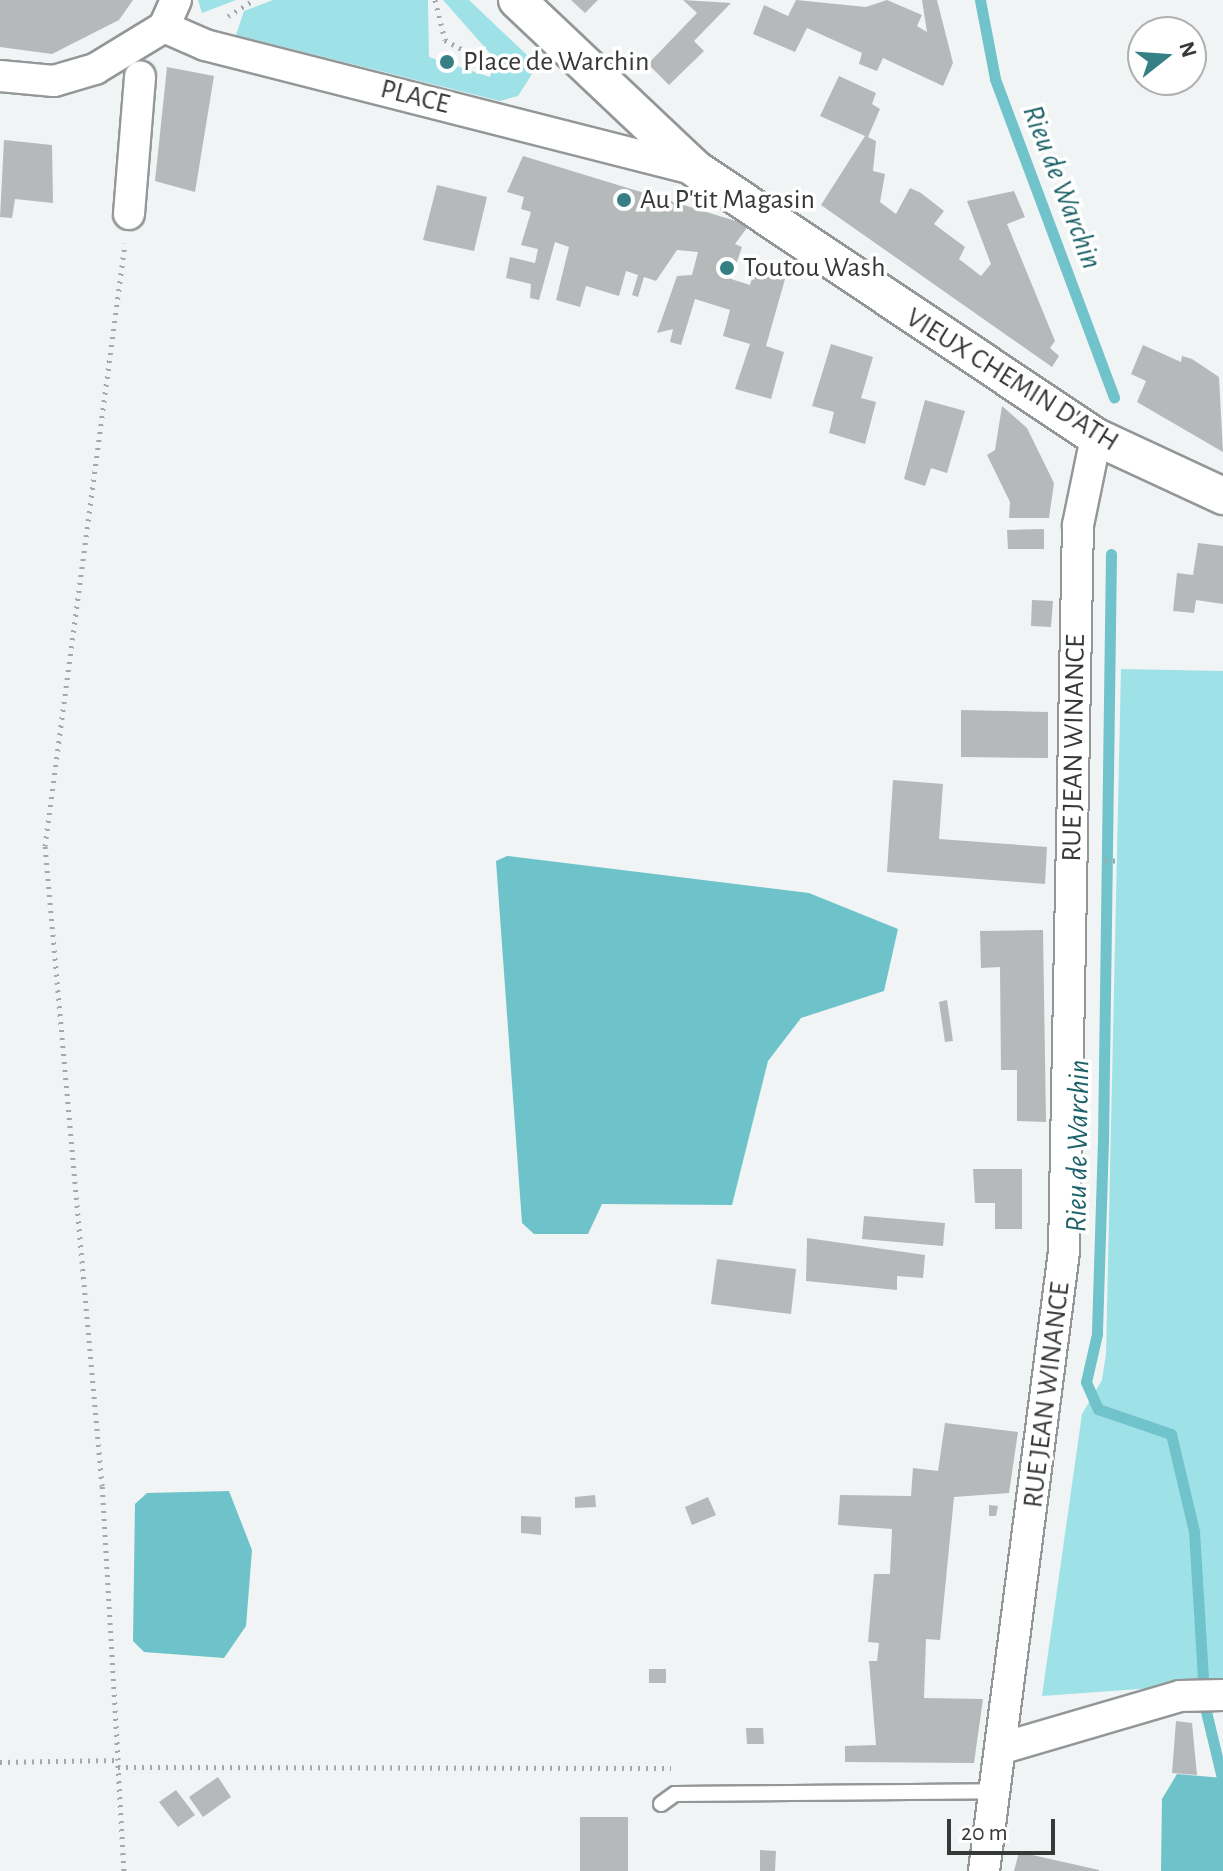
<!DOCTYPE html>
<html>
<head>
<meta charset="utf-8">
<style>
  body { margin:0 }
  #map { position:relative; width:1223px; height:1871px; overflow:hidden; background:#f0f4f4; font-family:"Alegreya Sans",sans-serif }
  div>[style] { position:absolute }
  .green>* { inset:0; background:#9ee2e8 }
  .forest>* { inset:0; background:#6ec2ca }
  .stream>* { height:11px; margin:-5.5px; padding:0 5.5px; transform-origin:5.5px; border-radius:5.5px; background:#70c3cb }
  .building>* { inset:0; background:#b5b9b9 }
  .path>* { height:5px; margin-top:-2.5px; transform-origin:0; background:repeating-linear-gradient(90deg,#a5a8a8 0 2px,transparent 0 8px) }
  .roads { filter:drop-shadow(2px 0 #949798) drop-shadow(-2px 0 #949798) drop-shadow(0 2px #949798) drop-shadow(0 -2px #949798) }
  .service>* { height:14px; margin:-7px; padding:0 7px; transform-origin:7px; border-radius:7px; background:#fff }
  .minor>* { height:30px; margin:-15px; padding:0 15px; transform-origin:15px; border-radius:15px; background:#fff }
  .tertiary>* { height:36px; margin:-18px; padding:0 18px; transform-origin:18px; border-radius:18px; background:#fff }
  .dots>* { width:22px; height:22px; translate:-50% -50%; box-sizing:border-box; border:4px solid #fff; border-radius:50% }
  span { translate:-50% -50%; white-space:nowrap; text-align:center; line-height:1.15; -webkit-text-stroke:7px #fff; paint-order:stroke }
  .poi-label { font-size:28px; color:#373939 }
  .left { translate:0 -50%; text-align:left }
  .street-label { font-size:28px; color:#373939 }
  .water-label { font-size:30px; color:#1c6268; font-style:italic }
  .north { position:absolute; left:1127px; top:16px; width:80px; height:80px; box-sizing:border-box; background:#fff; border:2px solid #afb0b0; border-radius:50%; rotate:73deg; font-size:22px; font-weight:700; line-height:32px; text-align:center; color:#373939 }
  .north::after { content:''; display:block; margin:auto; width:28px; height:36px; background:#367f85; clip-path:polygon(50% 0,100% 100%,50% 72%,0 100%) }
  .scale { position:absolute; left:947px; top:1819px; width:108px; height:36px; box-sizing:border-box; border:4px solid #373939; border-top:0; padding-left:10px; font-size:24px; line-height:28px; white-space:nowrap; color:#373939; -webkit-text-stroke:6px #fff; paint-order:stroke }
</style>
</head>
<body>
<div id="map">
  <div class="green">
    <i style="clip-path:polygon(198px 0,236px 0,202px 13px)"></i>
    <i style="clip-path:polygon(273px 0,428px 0,429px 57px,490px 77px,495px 59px,443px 0,469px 0,529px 57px,532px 74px,518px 96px,500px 101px,236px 35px,244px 11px)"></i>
    <i style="clip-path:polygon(1121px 669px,1223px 671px,1223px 1683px,1042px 1696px,1082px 1414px,1102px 1380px,1106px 1354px)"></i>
  </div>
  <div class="forest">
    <i style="clip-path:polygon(507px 856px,809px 893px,898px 929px,884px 991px,801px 1018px,768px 1061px,732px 1205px,602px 1204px,588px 1234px,534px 1234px,522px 1223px,496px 861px)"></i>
    <i style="clip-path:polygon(229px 1491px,252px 1550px,246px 1626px,224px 1658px,144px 1652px,133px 1641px,135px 1504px,147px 1493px)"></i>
    <i style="clip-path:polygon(1177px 1774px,1223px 1778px,1223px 1871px,1161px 1871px,1162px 1799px)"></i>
  </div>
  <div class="stream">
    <i style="left:980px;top:0;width:80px;rotate:79.2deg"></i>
    <i style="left:995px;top:79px;width:340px;rotate:69.5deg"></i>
    <i style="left:1111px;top:554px;width:586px;rotate:90.78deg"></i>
    <i style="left:1103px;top:1140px;width:194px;rotate:91.8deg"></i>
    <i style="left:1097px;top:1334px;width:49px;rotate:102.9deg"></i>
    <i style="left:1086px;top:1382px;width:30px;rotate:66deg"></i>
    <i style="left:1098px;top:1409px;width:77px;rotate:18.9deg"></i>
    <i style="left:1171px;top:1434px;width:100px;rotate:76.7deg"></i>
    <i style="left:1194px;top:1531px;width:149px;rotate:86.5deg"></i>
    <i style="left:1204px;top:1703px;width:81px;rotate:76.5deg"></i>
  </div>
  <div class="building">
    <i style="clip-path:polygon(0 0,133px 0,119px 20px,52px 54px,0 47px)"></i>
    <i style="clip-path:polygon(571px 0,598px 0,585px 13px)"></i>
    <i style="clip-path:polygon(683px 0,731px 3px,694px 41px,704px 51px,669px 85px,648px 64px,697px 13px)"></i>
    <i style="clip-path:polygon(796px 0,866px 7px,887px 0,922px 15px,917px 26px,927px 32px,922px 0,937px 0,953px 63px,943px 86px,883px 58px,877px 71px,859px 64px,862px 53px,807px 28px,795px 52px,753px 34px,764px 5px,788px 16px)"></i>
    <i style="clip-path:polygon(167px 67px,214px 76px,195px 192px,155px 181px)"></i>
    <i style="clip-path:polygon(839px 76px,876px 93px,872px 104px,880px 109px,868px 137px,876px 141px,873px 171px,885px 174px,880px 202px,896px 214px,910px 188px,921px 193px,944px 211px,934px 224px,965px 247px,959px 259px,981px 276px,991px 264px,967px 201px,1014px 191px,1025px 217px,1007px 224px,1055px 341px,1050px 348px,1059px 356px,1052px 367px,821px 205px,865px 136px,820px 116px)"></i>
    <i style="clip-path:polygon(4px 140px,52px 145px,53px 203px,15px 199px,12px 218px,0 217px)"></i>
    <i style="clip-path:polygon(523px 156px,749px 225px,735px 244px,742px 247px,731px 279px,750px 285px,755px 269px,785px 279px,766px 346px,784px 352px,771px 399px,735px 389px,750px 344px,723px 336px,730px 310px,695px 299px,681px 345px,670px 342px,673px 329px,657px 333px,677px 276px,692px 275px,698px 252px,677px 250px,656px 281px,644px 277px,638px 297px,632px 295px,638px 275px,626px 271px,619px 296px,586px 286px,580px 307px,556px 300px,569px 247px,555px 242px,539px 300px,530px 298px,531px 284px,506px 278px,510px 257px,535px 263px,538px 249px,521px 245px,531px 212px,521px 209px,524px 197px,507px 192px)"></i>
    <i style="clip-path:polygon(437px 185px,487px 197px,474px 251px,423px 240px)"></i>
    <i style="clip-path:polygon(831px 344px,873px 357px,861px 398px,876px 402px,865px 444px,829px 433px,834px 412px,812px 406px)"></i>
    <i style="clip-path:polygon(1143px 345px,1181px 362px,1182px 356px,1192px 359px,1219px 377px,1223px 452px,1137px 402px,1146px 381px,1131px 374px)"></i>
    <i style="clip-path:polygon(925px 400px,965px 411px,947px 473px,931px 468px,925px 486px,904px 479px)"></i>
    <i style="clip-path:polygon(1002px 406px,1027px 428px,1054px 483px,1049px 518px,1009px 518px,1010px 502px,987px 455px,995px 450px)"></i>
    <i style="clip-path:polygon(1044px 529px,1044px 549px,1008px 549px,1007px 530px)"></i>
    <i style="clip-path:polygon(1198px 543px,1223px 546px,1223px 604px,1196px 600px,1194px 613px,1173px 611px,1177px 573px,1193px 575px)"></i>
    <i style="clip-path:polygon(1032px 600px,1053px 601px,1051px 627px,1031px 626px)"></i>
    <i style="clip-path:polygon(961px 710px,1048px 712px,1048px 758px,961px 757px)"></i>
    <i style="clip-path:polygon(893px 780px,943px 784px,939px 839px,1047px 847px,1045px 884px,887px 872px)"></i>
    <i style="clip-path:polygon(1043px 930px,1046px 1122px,1017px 1121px,1017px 1070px,1001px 1070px,1000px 967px,981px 968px,980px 931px)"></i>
    <i style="clip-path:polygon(947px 1000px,953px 1041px,945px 1042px,939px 1002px)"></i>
    <i style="clip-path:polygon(973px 1169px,1022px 1169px,1022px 1229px,995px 1229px,995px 1203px,975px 1203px)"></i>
    <i style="clip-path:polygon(864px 1216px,945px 1223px,943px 1246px,862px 1239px)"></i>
    <i style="clip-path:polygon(807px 1238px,925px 1255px,923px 1278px,897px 1276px,897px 1290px,806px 1281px)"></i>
    <i style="clip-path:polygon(717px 1259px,796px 1269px,791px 1314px,711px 1304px)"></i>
    <i style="clip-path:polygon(945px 1423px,1018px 1432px,1009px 1493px,954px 1497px,940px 1640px,926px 1639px,924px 1698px,983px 1699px,974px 1763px,845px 1762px,845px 1746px,876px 1745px,869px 1661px,877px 1661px,879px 1643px,868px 1642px,874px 1574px,890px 1574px,892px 1529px,838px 1525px,840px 1495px,911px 1496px,913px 1468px,938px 1471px)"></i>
    <i style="clip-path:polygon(595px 1495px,596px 1507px,575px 1508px,575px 1497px)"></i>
    <i style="clip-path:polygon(708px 1497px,716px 1515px,692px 1525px,685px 1507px)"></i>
    <i style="clip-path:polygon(989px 1505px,998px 1506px,996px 1516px,989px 1516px)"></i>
    <i style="clip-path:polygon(521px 1516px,541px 1517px,541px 1535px,521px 1533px)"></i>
    <i style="clip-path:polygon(649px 1669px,666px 1669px,666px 1683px,649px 1683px)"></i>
    <i style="clip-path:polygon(1176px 1721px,1192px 1723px,1197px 1775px,1172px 1773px)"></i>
    <i style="clip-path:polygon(746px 1728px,763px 1728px,764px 1744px,747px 1744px)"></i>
    <i style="clip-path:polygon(218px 1777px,231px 1797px,203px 1817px,189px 1797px)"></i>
    <i style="clip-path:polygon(176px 1790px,195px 1815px,178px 1827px,159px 1802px)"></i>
    <i style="clip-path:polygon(580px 1817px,628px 1817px,628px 1871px,580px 1871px)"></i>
    <i style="clip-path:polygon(760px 1850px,776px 1851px,775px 1871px,760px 1871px)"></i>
    <i style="clip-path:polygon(1019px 1852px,1099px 1870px,1099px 1871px,1014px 1871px)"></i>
  </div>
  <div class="path">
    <i style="left:435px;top:0;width:41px;rotate:76deg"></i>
    <i style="left:445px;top:40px;width:39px;rotate:29deg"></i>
    <i style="left:228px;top:16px;width:31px;rotate:-32deg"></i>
    <i style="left:1105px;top:860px;width:14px;rotate:4deg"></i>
    <i style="left:0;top:1762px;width:118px;rotate:-1deg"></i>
    <i style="left:118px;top:1760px;width:274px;rotate:-93.3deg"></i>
    <i style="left:102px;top:1486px;width:643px;rotate:-95.09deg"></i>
    <i style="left:45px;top:846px;width:608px;rotate:-82.44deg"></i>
    <i style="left:118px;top:1765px;width:106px;rotate:86.8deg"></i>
    <i style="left:118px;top:1767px;width:553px;rotate:0.1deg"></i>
  </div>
  <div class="roads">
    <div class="service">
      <i style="left:661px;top:1804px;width:17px;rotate:-36deg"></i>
      <i style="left:675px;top:1794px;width:322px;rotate:-0.5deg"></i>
    </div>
    <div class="minor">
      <i style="left:176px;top:0;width:30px;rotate:114deg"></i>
      <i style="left:164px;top:27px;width:45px;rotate:23.7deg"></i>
      <i style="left:205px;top:45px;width:508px;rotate:14.26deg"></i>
      <i style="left:0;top:76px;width:54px;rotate:5.3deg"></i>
      <i style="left:54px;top:81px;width:43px;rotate:-16.3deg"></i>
      <i style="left:95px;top:69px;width:81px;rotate:-31.3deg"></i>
      <i style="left:129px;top:214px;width:138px;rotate:-85.4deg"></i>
      <i style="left:1006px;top:1747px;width:181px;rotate:-16.3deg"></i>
      <i style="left:1180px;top:1696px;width:43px;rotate:-1.3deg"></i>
      <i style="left:984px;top:1871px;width:624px;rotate:-82.64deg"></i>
      <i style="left:1064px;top:1252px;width:727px;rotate:-88.9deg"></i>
      <i style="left:1078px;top:525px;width:90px;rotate:-78.4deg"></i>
    </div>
    <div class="tertiary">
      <i style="left:517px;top:0;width:248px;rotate:43.4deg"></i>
      <i style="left:697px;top:170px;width:480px;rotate:33.8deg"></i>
      <i style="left:1096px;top:437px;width:140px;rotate:24.9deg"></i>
    </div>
  </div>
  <div class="dots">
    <i style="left:447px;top:62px;background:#367f85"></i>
    <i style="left:624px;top:200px;background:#367f85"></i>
    <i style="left:727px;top:268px;background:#367f85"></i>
  </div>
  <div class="poi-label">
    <span class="left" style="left:463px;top:62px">Place de Warchin</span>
    <span class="left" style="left:640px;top:200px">Au P'tit Magasin</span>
    <span class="left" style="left:743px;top:268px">Toutou Wash</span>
  </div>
  <div class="street-label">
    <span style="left:415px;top:97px;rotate:14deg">PLACE</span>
    <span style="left:1012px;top:380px;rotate:32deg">VIEUX CHEMIN D'ATH</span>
    <span style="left:1074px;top:748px;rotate:-89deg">RUE JEAN WINANCE</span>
    <span style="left:1047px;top:1395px;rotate:-83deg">RUE JEAN WINANCE</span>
  </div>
  <div class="water-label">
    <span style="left:1062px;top:187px;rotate:69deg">Rieu de Warchin</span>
    <span style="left:1078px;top:1146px;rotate:-89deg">Rieu de Warchin</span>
  </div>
  <div class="north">N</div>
  <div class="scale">20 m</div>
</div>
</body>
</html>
